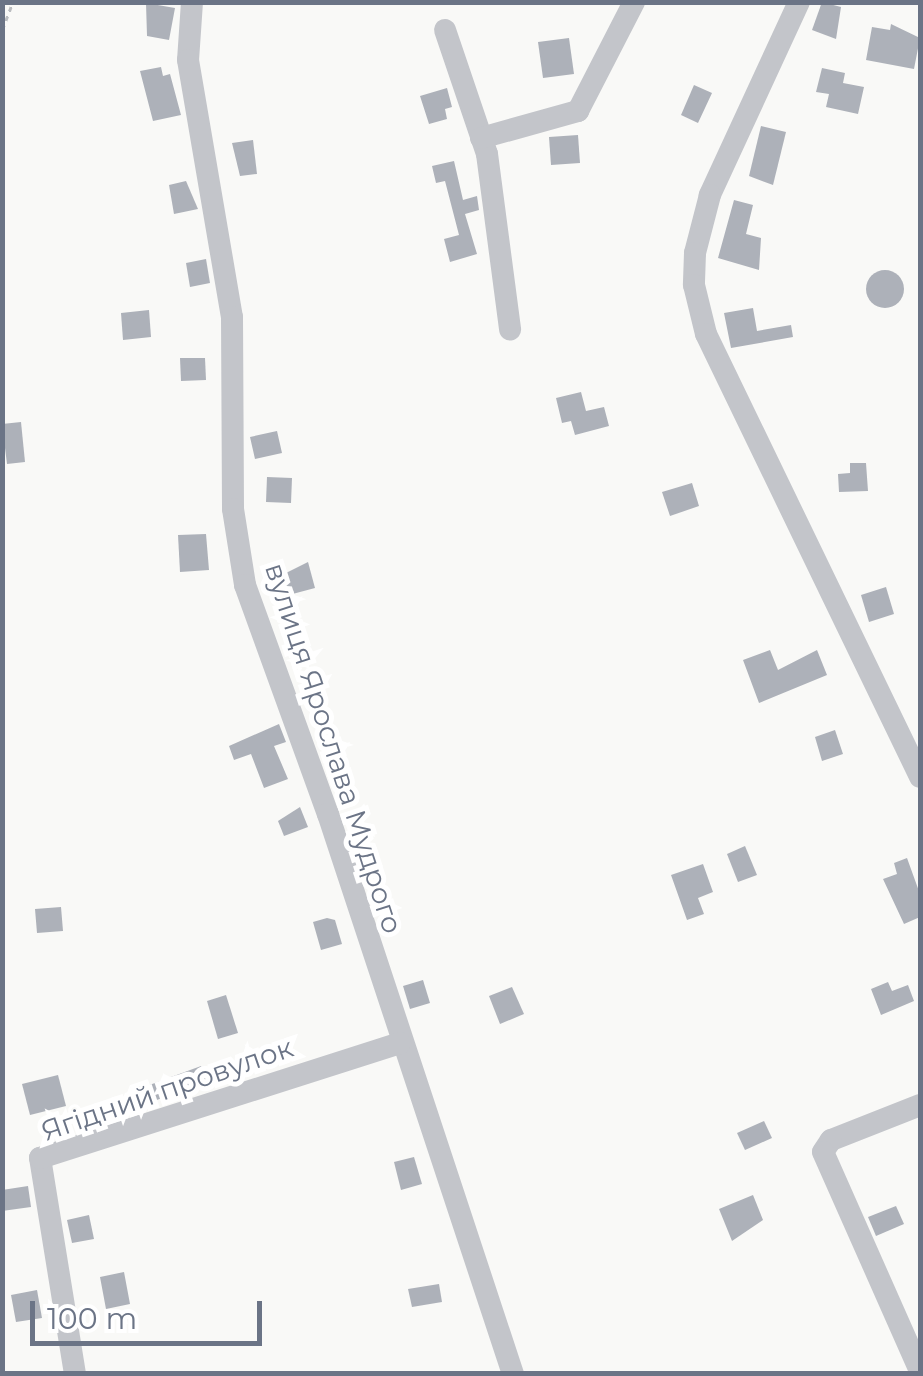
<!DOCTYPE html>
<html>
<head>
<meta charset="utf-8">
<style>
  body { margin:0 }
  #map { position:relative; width:923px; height:1376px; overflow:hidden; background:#f9f9f7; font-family:Montserrat,sans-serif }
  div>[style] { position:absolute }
  .building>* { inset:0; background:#adb1b9 }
  .round { border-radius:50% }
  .path>* { height:2.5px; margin-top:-1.25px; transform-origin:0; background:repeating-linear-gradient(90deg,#bbbdc0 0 5px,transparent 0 10px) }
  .minor>* { height:22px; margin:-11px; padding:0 11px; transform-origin:11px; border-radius:11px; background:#c3c5ca }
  span { translate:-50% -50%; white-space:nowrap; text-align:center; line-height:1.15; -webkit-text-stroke:10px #fff; paint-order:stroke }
  .street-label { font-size:28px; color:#6b7486 }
  .frame { position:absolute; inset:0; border:5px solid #6b7486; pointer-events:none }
  .scale { position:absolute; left:30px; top:1301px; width:232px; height:45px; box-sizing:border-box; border:5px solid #6b7486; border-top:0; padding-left:12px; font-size:30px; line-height:35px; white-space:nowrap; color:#6b7486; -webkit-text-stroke:8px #fff; paint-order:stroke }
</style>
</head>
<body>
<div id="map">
  <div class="building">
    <i style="clip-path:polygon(822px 2px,841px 7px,836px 39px,812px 30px)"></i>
    <i style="clip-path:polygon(146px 3px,175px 8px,169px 40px,147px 36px)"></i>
    <i style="clip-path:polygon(891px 24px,920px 38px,914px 69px,866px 60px,872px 27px,890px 30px)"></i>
    <i style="clip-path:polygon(569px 38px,574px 74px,543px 78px,538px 42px)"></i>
    <i style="clip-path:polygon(161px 67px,163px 76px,170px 74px,181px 115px,153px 121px,140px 71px)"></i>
    <i style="clip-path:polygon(822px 68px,845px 73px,843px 83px,864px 87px,858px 114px,826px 107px,829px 94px,816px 92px)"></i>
    <i style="clip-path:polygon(694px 85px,712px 93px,698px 123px,681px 115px)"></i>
    <i style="clip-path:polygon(447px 88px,452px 107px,445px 109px,447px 119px,429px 124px,420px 96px)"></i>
    <i style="clip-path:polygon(761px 126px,786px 132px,773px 185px,749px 176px)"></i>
    <i style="clip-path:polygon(578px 135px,580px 163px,551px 165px,549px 137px)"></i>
    <i style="clip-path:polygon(253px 140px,257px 174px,240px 176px,232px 143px)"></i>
    <i style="clip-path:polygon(454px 161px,463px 200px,477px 196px,479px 210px,465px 214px,477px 254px,450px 262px,444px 239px,459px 235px,445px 181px,436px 183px,432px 166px)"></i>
    <i style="clip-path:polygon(186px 181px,198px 209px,174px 214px,169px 185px)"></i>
    <i style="clip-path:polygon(734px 200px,753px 205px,746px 234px,761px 238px,759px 270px,718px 258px)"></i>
    <i style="clip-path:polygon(206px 259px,210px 283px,190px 287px,186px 263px)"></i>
    <i class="round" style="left:866px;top:270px;width:38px;height:38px"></i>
    <i style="clip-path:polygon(753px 308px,757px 331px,791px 325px,793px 337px,731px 348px,724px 313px)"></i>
    <i style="clip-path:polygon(149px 310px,151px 337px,123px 340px,121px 313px)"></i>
    <i style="clip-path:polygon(180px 358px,205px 358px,206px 380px,181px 381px)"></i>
    <i style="clip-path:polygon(581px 392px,586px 411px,604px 407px,609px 426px,575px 435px,571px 421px,562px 423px,556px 398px)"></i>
    <i style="clip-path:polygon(21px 422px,25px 462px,7px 464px,2px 424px)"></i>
    <i style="clip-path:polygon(277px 431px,282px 453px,255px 459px,250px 437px)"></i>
    <i style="clip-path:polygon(850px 463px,866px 463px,868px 491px,839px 492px,838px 474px,850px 473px)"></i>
    <i style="clip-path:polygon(267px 477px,292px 478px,291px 503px,266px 502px)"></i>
    <i style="clip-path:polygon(692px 483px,699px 506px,670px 516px,662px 492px)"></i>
    <i style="clip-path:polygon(206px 534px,209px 570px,180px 572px,178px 535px)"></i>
    <i style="clip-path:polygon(308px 562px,315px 588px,285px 596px,280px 576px)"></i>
    <i style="clip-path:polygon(886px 587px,894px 614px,869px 622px,861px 595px)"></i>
    <i style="clip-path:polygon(770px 650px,778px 670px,817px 650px,827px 675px,759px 703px,743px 660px)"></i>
    <i style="clip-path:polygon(279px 724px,286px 742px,274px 746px,288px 779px,264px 788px,251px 754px,234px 760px,229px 746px)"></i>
    <i style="clip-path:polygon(835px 730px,843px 754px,822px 761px,815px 737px)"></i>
    <i style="clip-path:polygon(300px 807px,308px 827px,284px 836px,278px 821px)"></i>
    <i style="clip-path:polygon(745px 846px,757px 875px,738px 882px,727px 854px)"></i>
    <i style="clip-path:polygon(907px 858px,920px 894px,920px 917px,904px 924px,883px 879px,897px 874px,894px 863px)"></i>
    <i style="clip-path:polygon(703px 864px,713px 892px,698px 898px,704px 914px,687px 920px,671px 875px)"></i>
    <i style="clip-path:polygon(61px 907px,63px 931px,37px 933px,35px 909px)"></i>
    <i style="clip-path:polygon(327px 918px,335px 920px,342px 944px,321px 950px,313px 922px)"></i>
    <i style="clip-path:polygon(423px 980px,430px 1003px,410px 1009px,403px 986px)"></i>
    <i style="clip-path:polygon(888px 982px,892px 991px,908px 985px,914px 1001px,881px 1015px,871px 989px)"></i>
    <i style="clip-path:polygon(512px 987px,524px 1014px,500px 1024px,489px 996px)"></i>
    <i style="clip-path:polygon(226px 995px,238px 1033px,218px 1039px,207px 1001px)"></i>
    <i style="clip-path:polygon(201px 1066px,207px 1083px,130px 1109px,125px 1094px)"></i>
    <i style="clip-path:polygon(58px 1075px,66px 1106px,30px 1115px,22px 1084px)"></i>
    <i style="clip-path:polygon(764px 1121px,772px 1138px,745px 1150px,737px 1133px)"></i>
    <i style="clip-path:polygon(414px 1157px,422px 1184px,401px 1190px,394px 1162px)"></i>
    <i style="clip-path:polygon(28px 1186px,31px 1207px,2px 1211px,2px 1190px)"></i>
    <i style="clip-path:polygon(753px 1195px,763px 1220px,732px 1241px,719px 1209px)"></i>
    <i style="clip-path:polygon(896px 1206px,904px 1224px,876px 1236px,868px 1217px)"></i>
    <i style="clip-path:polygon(89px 1215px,94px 1239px,72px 1243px,67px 1220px)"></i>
    <i style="clip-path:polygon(124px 1272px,130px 1304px,106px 1309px,100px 1277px)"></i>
    <i style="clip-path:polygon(439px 1284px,442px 1302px,412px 1307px,408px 1289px)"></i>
    <i style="clip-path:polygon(37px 1290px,42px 1318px,16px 1322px,11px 1295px)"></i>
  </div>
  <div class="path">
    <i style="left:2px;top:30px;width:30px;rotate:-69deg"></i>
  </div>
  <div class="minor">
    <i style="left:192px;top:2px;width:58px;rotate:93.9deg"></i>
    <i style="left:188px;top:60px;width:261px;rotate:80.3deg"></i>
    <i style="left:232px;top:317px;width:192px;rotate:89.7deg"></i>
    <i style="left:233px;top:509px;width:77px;rotate:81deg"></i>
    <i style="left:245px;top:585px;width:244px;rotate:70.1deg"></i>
    <i style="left:328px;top:814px;width:590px;rotate:71.72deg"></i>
    <i style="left:799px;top:2px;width:213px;rotate:114.8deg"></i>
    <i style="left:710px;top:195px;width:60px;rotate:104.5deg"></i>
    <i style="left:695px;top:253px;width:32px;rotate:92deg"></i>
    <i style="left:694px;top:285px;width:50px;rotate:76.2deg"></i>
    <i style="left:706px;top:334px;width:492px;rotate:64.2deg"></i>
    <i style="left:445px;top:30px;width:131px;rotate:71.3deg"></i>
    <i style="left:487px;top:154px;width:177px;rotate:82.5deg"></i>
    <i style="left:481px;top:138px;width:101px;rotate:-15.6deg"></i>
    <i style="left:578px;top:111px;width:123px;rotate:-62.8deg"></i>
    <i style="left:920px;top:1105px;width:96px;rotate:158.5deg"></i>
    <i style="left:831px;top:1140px;width:14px;rotate:124deg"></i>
    <i style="left:823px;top:1152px;width:240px;rotate:66.1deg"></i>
    <i style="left:75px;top:1374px;width:219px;rotate:-99.2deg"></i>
    <i style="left:40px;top:1158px;width:378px;rotate:-17.7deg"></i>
  </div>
  <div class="street-label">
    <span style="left:334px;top:748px;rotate:72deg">вулиця Ярослава Мудрого</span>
    <span style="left:167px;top:1089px;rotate:-19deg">Ягідний провулок</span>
  </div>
  <div class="frame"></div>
  <div class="scale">100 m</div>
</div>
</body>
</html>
